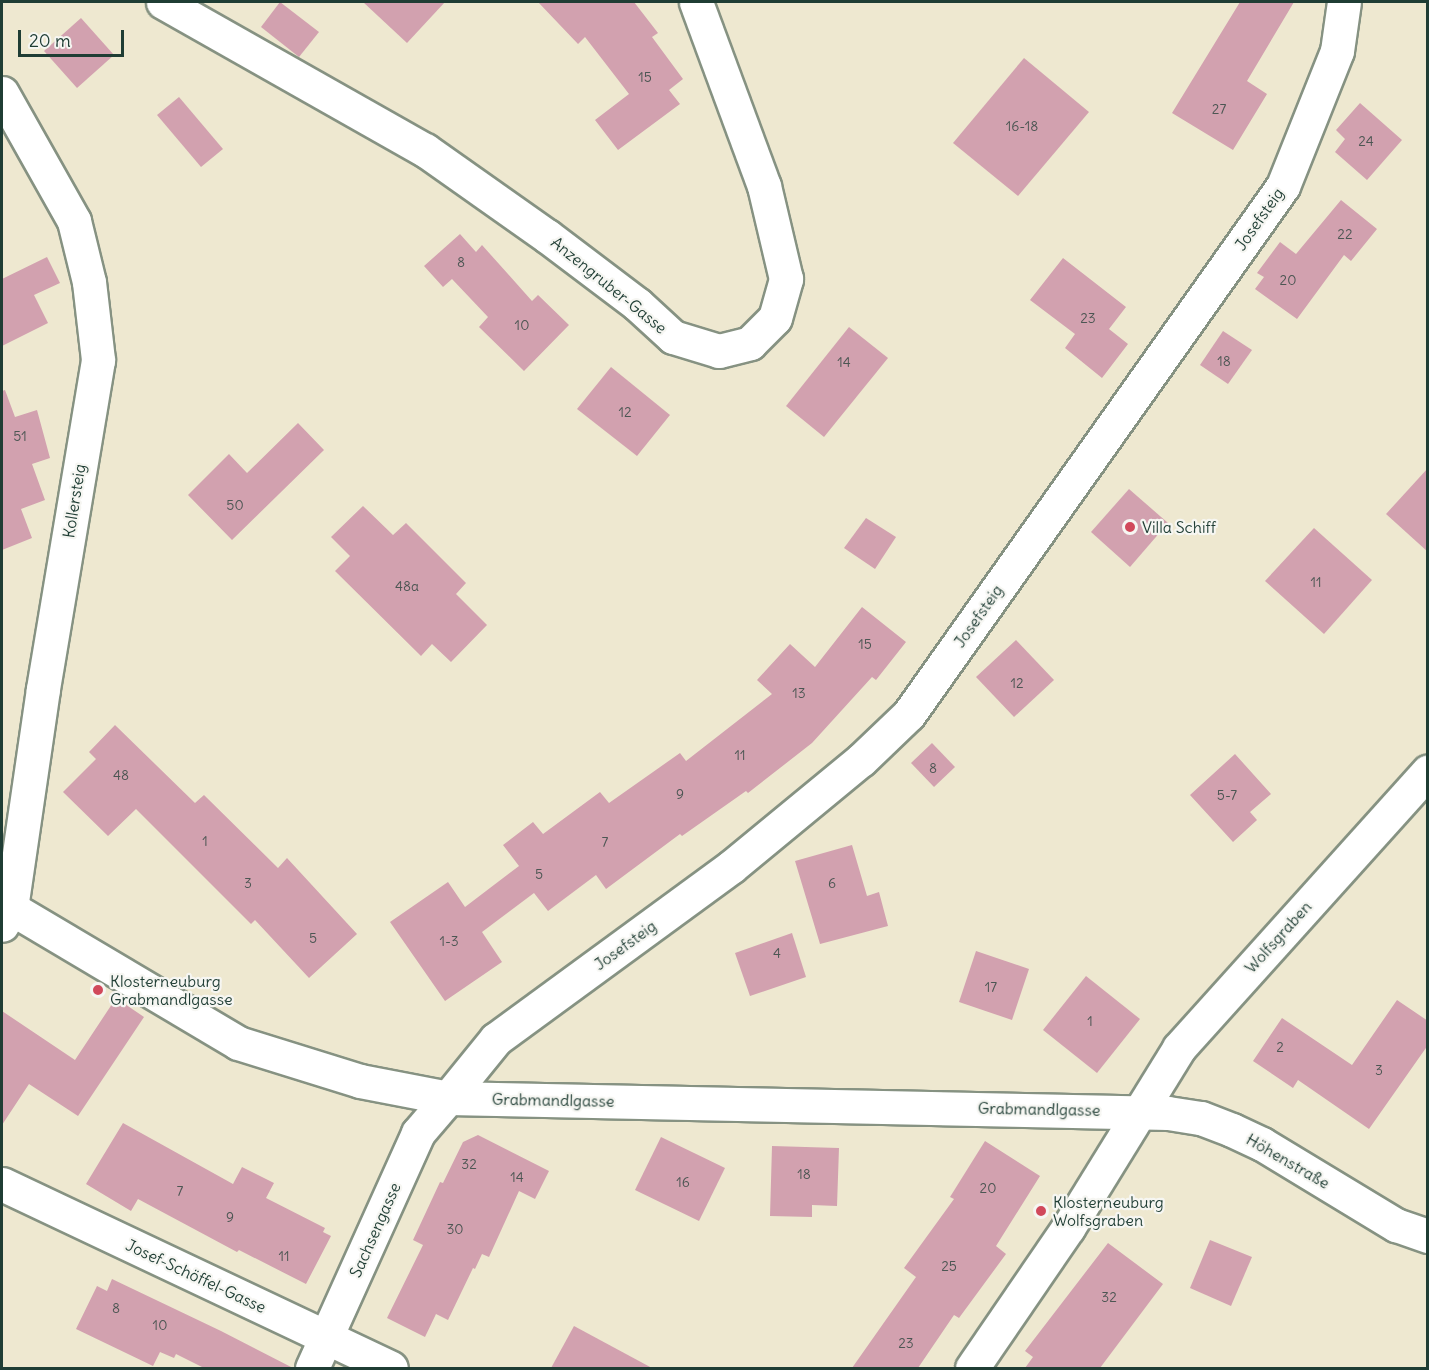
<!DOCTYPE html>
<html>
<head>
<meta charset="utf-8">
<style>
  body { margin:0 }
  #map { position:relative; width:1429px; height:1370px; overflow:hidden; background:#eee8d0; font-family:Delius,sans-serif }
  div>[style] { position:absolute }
  .building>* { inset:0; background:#d2a1af }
  .roads { filter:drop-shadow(2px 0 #869282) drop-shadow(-2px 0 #869282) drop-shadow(0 2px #869282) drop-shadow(0 -2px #869282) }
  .minor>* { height:33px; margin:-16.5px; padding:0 16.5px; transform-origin:16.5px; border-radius:16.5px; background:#fff }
  .tertiary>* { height:33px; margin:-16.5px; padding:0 16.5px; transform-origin:16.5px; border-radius:16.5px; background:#fff }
  .dots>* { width:16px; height:16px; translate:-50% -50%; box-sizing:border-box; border:3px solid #f6f6f2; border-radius:50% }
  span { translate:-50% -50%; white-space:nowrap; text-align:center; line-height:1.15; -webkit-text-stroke:4.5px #f6f6f2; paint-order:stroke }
  .number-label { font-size:14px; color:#4c5653 }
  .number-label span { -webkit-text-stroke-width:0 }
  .street-label { font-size:16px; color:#1f3d34 }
  .poi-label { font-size:16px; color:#1f3d34 }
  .left { translate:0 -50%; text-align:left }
  .frame { position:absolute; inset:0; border:3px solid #1f3d34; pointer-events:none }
  .scale { position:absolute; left:18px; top:30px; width:106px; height:27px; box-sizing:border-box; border:3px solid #1f3d34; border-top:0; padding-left:8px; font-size:18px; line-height:21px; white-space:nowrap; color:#1f3d34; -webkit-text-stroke:4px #f6f6f2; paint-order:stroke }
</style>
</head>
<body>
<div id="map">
  <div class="building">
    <i style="clip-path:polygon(280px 2px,319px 32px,299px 57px,261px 27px)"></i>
    <i style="clip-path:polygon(363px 2px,445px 2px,407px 43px)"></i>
    <i style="clip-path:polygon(538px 2px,634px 2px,658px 33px,652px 37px,683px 79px,669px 90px,680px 104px,618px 150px,595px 120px,629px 94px,585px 37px,578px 44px)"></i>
    <i style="clip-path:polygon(1240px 2px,1294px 2px,1247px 81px,1267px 94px,1233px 150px,1172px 113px)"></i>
    <i style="clip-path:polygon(81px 18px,114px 55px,77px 88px,44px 51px)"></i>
    <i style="clip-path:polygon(1024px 58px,1089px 112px,1018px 196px,953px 143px)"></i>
    <i style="clip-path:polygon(179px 97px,223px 149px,201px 167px,157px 115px)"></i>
    <i style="clip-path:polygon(1360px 103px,1402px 140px,1367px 180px,1335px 152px,1345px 139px,1336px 130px)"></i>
    <i style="clip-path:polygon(1341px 200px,1377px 229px,1351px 261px,1344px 255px,1297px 319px,1255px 289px,1264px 277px,1257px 273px,1280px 242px,1296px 254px)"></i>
    <i style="clip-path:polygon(460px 234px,476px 252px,482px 245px,532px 301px,538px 295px,569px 325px,524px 371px,479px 327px,488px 317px,452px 279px,443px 287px,424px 266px)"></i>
    <i style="clip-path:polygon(47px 257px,60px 283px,34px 295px,48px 323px,2px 346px,2px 279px)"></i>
    <i style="clip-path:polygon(1063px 258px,1126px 307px,1109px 329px,1128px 344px,1102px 378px,1065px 348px,1075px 334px,1030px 300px)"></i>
    <i style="clip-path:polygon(849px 327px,888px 358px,824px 437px,786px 406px)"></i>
    <i style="clip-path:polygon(1223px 331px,1252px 350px,1228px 384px,1200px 365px)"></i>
    <i style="clip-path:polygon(611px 367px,670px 415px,637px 456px,577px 409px)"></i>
    <i style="clip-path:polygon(5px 390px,15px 417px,37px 410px,50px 458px,32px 464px,45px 500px,21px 509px,32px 538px,2px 550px,2px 391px)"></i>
    <i style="clip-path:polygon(298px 423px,324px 450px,232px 540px,188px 495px,229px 454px,247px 473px)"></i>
    <i style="clip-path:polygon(1428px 468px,1428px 552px,1386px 514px)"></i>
    <i style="clip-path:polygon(1129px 489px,1168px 523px,1130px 567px,1091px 532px)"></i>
    <i style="clip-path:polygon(363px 506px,393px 535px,406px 523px,466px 583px,456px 594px,487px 625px,451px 662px,432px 644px,421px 656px,335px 571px,350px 556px,331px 537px)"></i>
    <i style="clip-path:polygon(866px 518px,896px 537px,875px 569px,844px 548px)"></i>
    <i style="clip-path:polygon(1314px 528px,1372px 580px,1324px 634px,1265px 581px)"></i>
    <i style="clip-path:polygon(862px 607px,906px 642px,876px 680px,872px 677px,812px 743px,748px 793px,746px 791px,682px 836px,680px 834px,606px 889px,596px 875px,548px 911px,534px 893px,482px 932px,502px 962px,445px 1001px,390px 922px,448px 882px,465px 907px,519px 866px,503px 845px,533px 822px,543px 834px,600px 792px,609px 803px,680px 753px,686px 761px,772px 694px,757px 680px,790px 644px,815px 667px)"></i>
    <i style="clip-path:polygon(1016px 640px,1054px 680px,1014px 717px,976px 677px)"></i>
    <i style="clip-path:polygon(115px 725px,195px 803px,204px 795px,278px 868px,287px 858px,357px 934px,309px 978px,255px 920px,251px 924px,136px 809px,108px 836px,63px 792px,96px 759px,89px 752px)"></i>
    <i style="clip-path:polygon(932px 743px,955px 767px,934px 787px,911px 763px)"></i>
    <i style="clip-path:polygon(1235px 754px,1271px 794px,1250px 812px,1257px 820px,1233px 842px,1190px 795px)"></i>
    <i style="clip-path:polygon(852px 845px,867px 896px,879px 892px,888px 926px,820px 944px,795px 861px)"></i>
    <i style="clip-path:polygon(792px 933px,806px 977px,750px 996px,735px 953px)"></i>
    <i style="clip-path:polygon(976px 951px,1029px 969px,1012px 1020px,959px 1002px)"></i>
    <i style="clip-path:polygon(1086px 976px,1140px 1019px,1097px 1073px,1043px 1030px)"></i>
    <i style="clip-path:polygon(116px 998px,144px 1017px,78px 1116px,29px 1084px,2px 1125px,2px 1011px,75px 1060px)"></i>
    <i style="clip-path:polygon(1397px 1000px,1428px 1021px,1428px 1045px,1369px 1129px,1298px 1080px,1293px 1088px,1253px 1061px,1282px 1018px,1352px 1065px)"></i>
    <i style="clip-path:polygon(123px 1123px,233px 1184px,242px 1167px,274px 1183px,266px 1198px,325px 1228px,323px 1232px,331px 1236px,306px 1284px,239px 1250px,237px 1252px,138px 1199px,131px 1211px,86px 1184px)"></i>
    <i style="clip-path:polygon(478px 1135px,549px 1171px,535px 1199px,519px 1191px,489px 1257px,482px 1254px,475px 1269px,473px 1268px,448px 1320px,436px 1314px,425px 1337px,387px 1318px,423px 1245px,413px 1240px,440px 1182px,443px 1183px,463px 1142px)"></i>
    <i style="clip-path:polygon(661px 1137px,725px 1168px,699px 1221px,635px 1190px)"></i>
    <i style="clip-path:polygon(985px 1141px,1040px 1176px,996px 1246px,1006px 1254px,959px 1318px,954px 1315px,918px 1368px,852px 1368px,916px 1277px,904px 1268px,954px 1199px,950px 1197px)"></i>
    <i style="clip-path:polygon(772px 1146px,839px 1148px,837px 1206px,812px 1205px,812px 1217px,770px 1216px)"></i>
    <i style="clip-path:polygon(1210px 1240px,1252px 1257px,1231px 1306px,1190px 1288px)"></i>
    <i style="clip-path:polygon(1108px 1243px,1163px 1284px,1100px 1368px,1025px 1368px,1033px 1357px,1025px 1351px)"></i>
    <i style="clip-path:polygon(112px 1279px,221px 1331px,293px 1368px,204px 1368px,176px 1354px,174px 1358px,160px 1352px,153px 1366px,76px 1329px,97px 1286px,107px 1291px)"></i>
    <i style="clip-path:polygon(574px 1326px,652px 1368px,551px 1368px)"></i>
  </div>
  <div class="roads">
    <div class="minor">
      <i style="left:163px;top:2px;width:301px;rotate:29.5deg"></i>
      <i style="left:425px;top:150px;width:149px;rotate:35.2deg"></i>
      <i style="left:547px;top:236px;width:113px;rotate:37.1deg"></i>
      <i style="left:637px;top:304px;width:49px;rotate:42.5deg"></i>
      <i style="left:673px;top:337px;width:48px;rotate:16.9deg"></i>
      <i style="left:719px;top:351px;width:32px;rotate:-14deg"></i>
      <i style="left:750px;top:343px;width:35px;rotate:-45deg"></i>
      <i style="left:775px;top:318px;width:41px;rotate:-74.2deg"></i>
      <i style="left:786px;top:279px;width:96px;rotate:-103.3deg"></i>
      <i style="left:764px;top:186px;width:196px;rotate:-110.3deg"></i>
      <i style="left:2px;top:93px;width:147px;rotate:60.6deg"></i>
      <i style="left:74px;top:221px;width:63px;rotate:76.2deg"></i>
      <i style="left:89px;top:282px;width:79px;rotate:83.4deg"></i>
      <i style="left:98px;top:360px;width:334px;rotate:99.5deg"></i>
      <i style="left:43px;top:689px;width:221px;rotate:98.3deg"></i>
      <i style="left:11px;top:908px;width:19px;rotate:118deg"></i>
      <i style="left:11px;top:908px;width:264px;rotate:30.7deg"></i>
      <i style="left:238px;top:1043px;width:128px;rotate:17.3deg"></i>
      <i style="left:360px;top:1081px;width:90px;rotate:10.9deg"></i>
      <i style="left:448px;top:1098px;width:76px;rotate:-50.9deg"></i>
      <i style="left:496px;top:1039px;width:291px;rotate:-36.2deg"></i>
      <i style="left:731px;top:867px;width:168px;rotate:-39.5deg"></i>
      <i style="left:861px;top:760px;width:66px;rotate:-43.8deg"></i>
      <i style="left:909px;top:714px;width:647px;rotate:-54.69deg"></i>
      <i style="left:1283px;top:186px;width:145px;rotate:-68.2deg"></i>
      <i style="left:1337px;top:51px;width:49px;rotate:-81.9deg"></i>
      <i style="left:2px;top:1184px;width:430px;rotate:25.3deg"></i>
      <i style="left:972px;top:1368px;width:170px;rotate:-55.6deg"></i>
      <i style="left:1068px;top:1228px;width:211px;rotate:-58.3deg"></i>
      <i style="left:1179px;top:1048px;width:372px;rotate:-48deg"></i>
    </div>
    <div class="tertiary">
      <i style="left:312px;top:1368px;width:258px;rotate:-65.7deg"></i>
      <i style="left:418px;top:1133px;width:46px;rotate:-49.4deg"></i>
      <i style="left:448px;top:1098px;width:720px;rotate:1.19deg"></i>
      <i style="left:1168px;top:1113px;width:33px;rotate:9deg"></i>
      <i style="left:1201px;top:1118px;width:33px;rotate:21deg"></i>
      <i style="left:1232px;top:1130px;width:33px;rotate:25deg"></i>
      <i style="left:1262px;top:1144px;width:157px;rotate:31.2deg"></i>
      <i style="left:1396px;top:1225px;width:34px;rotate:19deg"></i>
    </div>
  </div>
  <div class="dots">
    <i style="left:1130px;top:527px;background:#d1495b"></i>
    <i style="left:98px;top:990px;background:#d1495b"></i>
    <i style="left:1041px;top:1211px;background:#d1495b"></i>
  </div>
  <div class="number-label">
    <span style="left:645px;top:77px">15</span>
    <span style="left:1219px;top:109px">27</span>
    <span style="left:1022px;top:126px">16-18</span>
    <span style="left:1366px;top:141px">24</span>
    <span style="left:1345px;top:234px">22</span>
    <span style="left:461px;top:262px">8</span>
    <span style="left:1288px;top:280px">20</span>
    <span style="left:1088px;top:318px">23</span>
    <span style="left:522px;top:325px">10</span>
    <span style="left:1224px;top:361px">18</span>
    <span style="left:844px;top:362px">14</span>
    <span style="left:625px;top:412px">12</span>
    <span style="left:20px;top:436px">51</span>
    <span style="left:235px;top:505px">50</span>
    <span style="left:1316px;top:582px">11</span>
    <span style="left:407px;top:586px">48a</span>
    <span style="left:865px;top:644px">15</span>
    <span style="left:1017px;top:683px">12</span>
    <span style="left:799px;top:693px">13</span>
    <span style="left:740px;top:755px">11</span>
    <span style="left:933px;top:768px">8</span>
    <span style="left:121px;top:775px">48</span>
    <span style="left:680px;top:794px">9</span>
    <span style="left:1227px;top:795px">5-7</span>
    <span style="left:205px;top:841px">1</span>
    <span style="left:605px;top:842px">7</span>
    <span style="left:539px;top:874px">5</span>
    <span style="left:248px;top:883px">3</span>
    <span style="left:832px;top:883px">6</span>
    <span style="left:313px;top:938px">5</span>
    <span style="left:449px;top:941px">1-3</span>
    <span style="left:777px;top:953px">4</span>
    <span style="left:991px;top:987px">17</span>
    <span style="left:1090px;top:1021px">1</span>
    <span style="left:1280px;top:1047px">2</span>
    <span style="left:1379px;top:1070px">3</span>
    <span style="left:469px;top:1164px">32</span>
    <span style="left:804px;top:1174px">18</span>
    <span style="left:517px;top:1177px">14</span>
    <span style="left:683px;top:1182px">16</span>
    <span style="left:988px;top:1188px">20</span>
    <span style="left:180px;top:1191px">7</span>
    <span style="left:230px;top:1217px">9</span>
    <span style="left:455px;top:1229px">30</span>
    <span style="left:284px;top:1256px">11</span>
    <span style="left:949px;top:1266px">25</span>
    <span style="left:1109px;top:1297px">32</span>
    <span style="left:116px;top:1308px">8</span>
    <span style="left:160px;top:1325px">10</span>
    <span style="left:906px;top:1343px">23</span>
  </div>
  <div class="street-label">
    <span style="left:1259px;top:219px;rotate:-55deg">Josefsteig</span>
    <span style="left:609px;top:285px;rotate:39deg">Anzengruber-Gasse</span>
    <span style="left:74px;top:501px;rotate:-81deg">Kollersteig</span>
    <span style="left:978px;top:616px;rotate:-55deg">Josefsteig</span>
    <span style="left:1278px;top:937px;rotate:-48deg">Wolfsgraben</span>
    <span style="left:625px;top:945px;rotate:-36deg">Josefsteig</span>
    <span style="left:553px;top:1100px;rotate:1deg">Grabmandlgasse</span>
    <span style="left:1039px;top:1109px;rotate:1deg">Grabmandlgasse</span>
    <span style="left:1288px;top:1161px;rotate:30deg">Höhenstraße</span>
    <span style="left:375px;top:1230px;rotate:-66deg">Sachsengasse</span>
    <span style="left:196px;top:1276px;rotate:25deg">Josef-Schöffel-Gasse</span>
  </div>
  <div class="poi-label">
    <span class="left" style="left:1142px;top:527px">Villa Schiff</span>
    <span class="left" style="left:110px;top:990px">Klosterneuburg<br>Grabmandlgasse</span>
    <span class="left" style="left:1053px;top:1211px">Klosterneuburg<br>Wolfsgraben</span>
  </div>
  <div class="frame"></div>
  <div class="scale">20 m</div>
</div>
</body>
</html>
